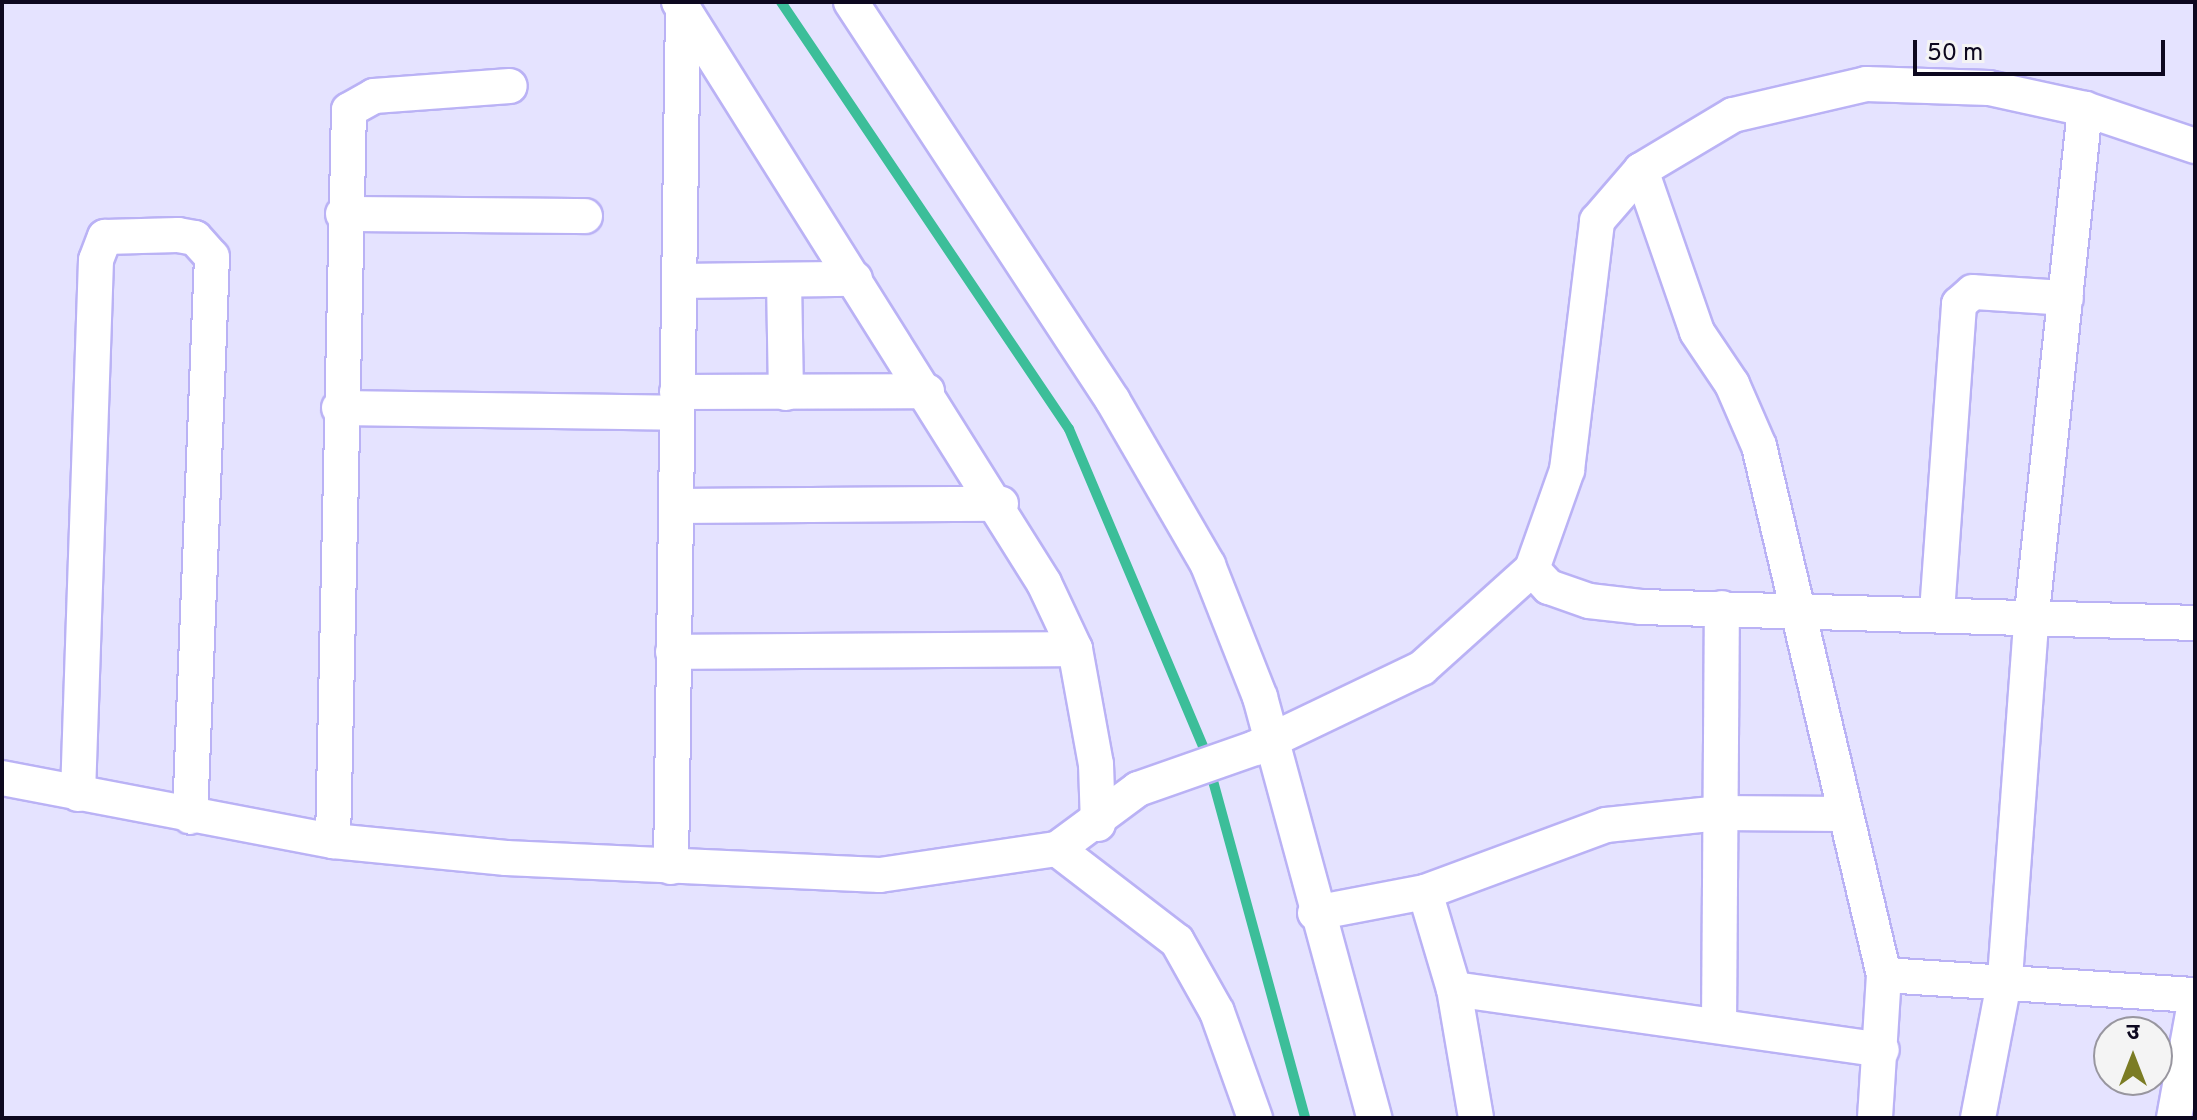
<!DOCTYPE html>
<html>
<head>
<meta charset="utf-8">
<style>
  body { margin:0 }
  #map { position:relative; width:2197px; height:1120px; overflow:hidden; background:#e5e3ff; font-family:Overpass,"Noto Sans Devanagari",sans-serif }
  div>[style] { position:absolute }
  .stream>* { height:10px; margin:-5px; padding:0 5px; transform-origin:5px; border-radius:5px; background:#3cbe99 }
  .roads { filter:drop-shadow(2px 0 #bab2f5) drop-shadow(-2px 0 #bab2f5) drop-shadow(0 2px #bab2f5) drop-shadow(0 -2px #bab2f5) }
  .minor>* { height:34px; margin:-17px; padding:0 17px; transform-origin:17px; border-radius:17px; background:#fff }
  span { translate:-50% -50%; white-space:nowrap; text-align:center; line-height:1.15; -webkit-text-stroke:7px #f4f4f4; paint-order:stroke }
  .frame { position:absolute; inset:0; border:4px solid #0d081f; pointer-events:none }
  .north { position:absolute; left:2093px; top:1016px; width:80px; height:80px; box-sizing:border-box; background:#f4f4f4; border:2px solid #98969f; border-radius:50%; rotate:0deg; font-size:22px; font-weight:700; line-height:32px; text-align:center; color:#0d081f }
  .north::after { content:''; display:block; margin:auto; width:28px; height:36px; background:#7b7c24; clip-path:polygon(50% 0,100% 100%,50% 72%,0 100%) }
  .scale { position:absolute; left:1913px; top:40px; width:252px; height:36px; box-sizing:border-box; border:4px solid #0d081f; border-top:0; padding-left:10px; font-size:24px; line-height:28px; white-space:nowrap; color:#0d081f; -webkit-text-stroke:6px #f4f4f4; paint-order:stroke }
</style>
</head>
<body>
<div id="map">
  <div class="stream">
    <i style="left:781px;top:2px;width:515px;rotate:56deg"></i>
    <i style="left:1069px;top:429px;width:346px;rotate:67.1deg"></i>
    <i style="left:1204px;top:748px;width:384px;rotate:74.7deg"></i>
  </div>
  <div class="roads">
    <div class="minor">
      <i style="left:679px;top:2px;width:686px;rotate:57.86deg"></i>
      <i style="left:1044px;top:583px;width:73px;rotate:64.8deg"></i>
      <i style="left:1075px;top:649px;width:117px;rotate:79.7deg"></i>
      <i style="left:1096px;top:764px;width:60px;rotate:88.1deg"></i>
      <i style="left:851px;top:2px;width:477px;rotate:56.7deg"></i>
      <i style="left:1113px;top:401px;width:190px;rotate:59.9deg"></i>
      <i style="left:1208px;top:565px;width:142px;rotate:68.5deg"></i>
      <i style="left:1260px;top:697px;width:436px;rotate:74.8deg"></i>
      <i style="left:1641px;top:170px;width:171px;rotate:70.9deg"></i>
      <i style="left:1697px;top:332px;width:63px;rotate:56.1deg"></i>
      <i style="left:1732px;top:384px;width:68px;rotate:66.5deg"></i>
      <i style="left:1759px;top:446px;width:544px;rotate:76.71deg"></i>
      <i style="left:1884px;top:975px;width:312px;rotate:3.7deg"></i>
      <i style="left:343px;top:214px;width:242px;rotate:0.5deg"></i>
      <i style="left:784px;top:280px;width:113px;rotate:89deg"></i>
      <i style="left:679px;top:281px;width:176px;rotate:-0.7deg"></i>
      <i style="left:677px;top:392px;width:250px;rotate:-0.2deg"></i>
      <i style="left:339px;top:408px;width:338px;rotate:0.8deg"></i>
      <i style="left:676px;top:506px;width:325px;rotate:-0.4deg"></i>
      <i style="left:1532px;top:569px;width:25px;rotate:47deg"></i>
      <i style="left:1549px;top:587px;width:42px;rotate:19.3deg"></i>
      <i style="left:1589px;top:601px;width:52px;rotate:6.6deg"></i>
      <i style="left:1641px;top:607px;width:554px;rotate:1.65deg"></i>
      <i style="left:1937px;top:612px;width:309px;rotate:-85.9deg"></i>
      <i style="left:1959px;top:304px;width:18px;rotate:-41deg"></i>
      <i style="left:1973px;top:292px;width:93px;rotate:3.7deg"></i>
      <i style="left:673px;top:652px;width:402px;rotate:-0.4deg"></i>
      <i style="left:2px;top:778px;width:337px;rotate:10.8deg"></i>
      <i style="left:333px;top:841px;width:174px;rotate:5.6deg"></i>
      <i style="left:506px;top:858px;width:374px;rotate:2.6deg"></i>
      <i style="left:880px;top:875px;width:179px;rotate:-8.4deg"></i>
      <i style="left:1057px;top:849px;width:101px;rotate:-36.5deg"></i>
      <i style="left:1138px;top:789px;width:124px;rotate:-19.3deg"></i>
      <i style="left:1255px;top:748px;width:185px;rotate:-25.6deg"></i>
      <i style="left:1422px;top:668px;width:148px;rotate:-42deg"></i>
      <i style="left:1532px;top:569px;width:105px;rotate:-70.5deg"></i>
      <i style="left:1567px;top:470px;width:251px;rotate:-83.1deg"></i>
      <i style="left:1597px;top:221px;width:67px;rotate:-49.2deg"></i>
      <i style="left:1641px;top:170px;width:107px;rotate:-30.9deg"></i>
      <i style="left:1733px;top:115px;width:137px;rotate:-13.1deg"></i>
      <i style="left:1866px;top:84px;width:123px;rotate:1.9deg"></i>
      <i style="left:1989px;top:88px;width:98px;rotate:12.3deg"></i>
      <i style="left:2085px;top:109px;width:116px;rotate:18.6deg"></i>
      <i style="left:78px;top:794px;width:534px;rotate:-88.07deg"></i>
      <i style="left:96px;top:260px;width:25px;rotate:-69deg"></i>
      <i style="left:105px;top:237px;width:73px;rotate:-1.6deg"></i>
      <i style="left:178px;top:235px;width:17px;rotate:10deg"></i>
      <i style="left:195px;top:238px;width:25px;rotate:48deg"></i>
      <i style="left:212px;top:257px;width:560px;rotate:92.25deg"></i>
      <i style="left:333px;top:841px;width:731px;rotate:-88.75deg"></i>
      <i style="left:349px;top:110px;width:29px;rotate:-29deg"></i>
      <i style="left:374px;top:96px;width:136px;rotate:-4.2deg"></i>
      <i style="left:1057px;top:849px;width:151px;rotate:37.5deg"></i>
      <i style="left:1177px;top:941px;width:81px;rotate:60.6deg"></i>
      <i style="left:1217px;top:1012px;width:113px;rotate:70.3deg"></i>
      <i style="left:671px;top:867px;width:858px;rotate:-89.2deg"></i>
      <i style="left:1425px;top:892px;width:101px;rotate:73.4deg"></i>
      <i style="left:1454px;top:989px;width:131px;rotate:80.3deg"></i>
      <i style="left:1315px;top:913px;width:112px;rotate:-10.8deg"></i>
      <i style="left:1425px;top:892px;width:193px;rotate:-20.3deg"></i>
      <i style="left:1606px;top:825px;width:116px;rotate:-6deg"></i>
      <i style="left:1721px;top:813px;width:120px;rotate:0.5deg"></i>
      <i style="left:1454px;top:989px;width:432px;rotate:8.1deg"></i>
      <i style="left:1719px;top:1026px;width:418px;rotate:-89.6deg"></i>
      <i style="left:1875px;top:1118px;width:143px;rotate:-86.4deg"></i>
      <i style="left:1978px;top:1118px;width:143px;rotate:-79.1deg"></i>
      <i style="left:2005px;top:978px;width:366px;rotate:-85.8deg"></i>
      <i style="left:2032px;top:613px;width:507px;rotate:-84deg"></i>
      <i style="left:2174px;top:1118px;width:118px;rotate:-79.7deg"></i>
    </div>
  </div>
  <div class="frame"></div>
  <div class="north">उ</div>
  <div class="scale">50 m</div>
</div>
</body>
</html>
